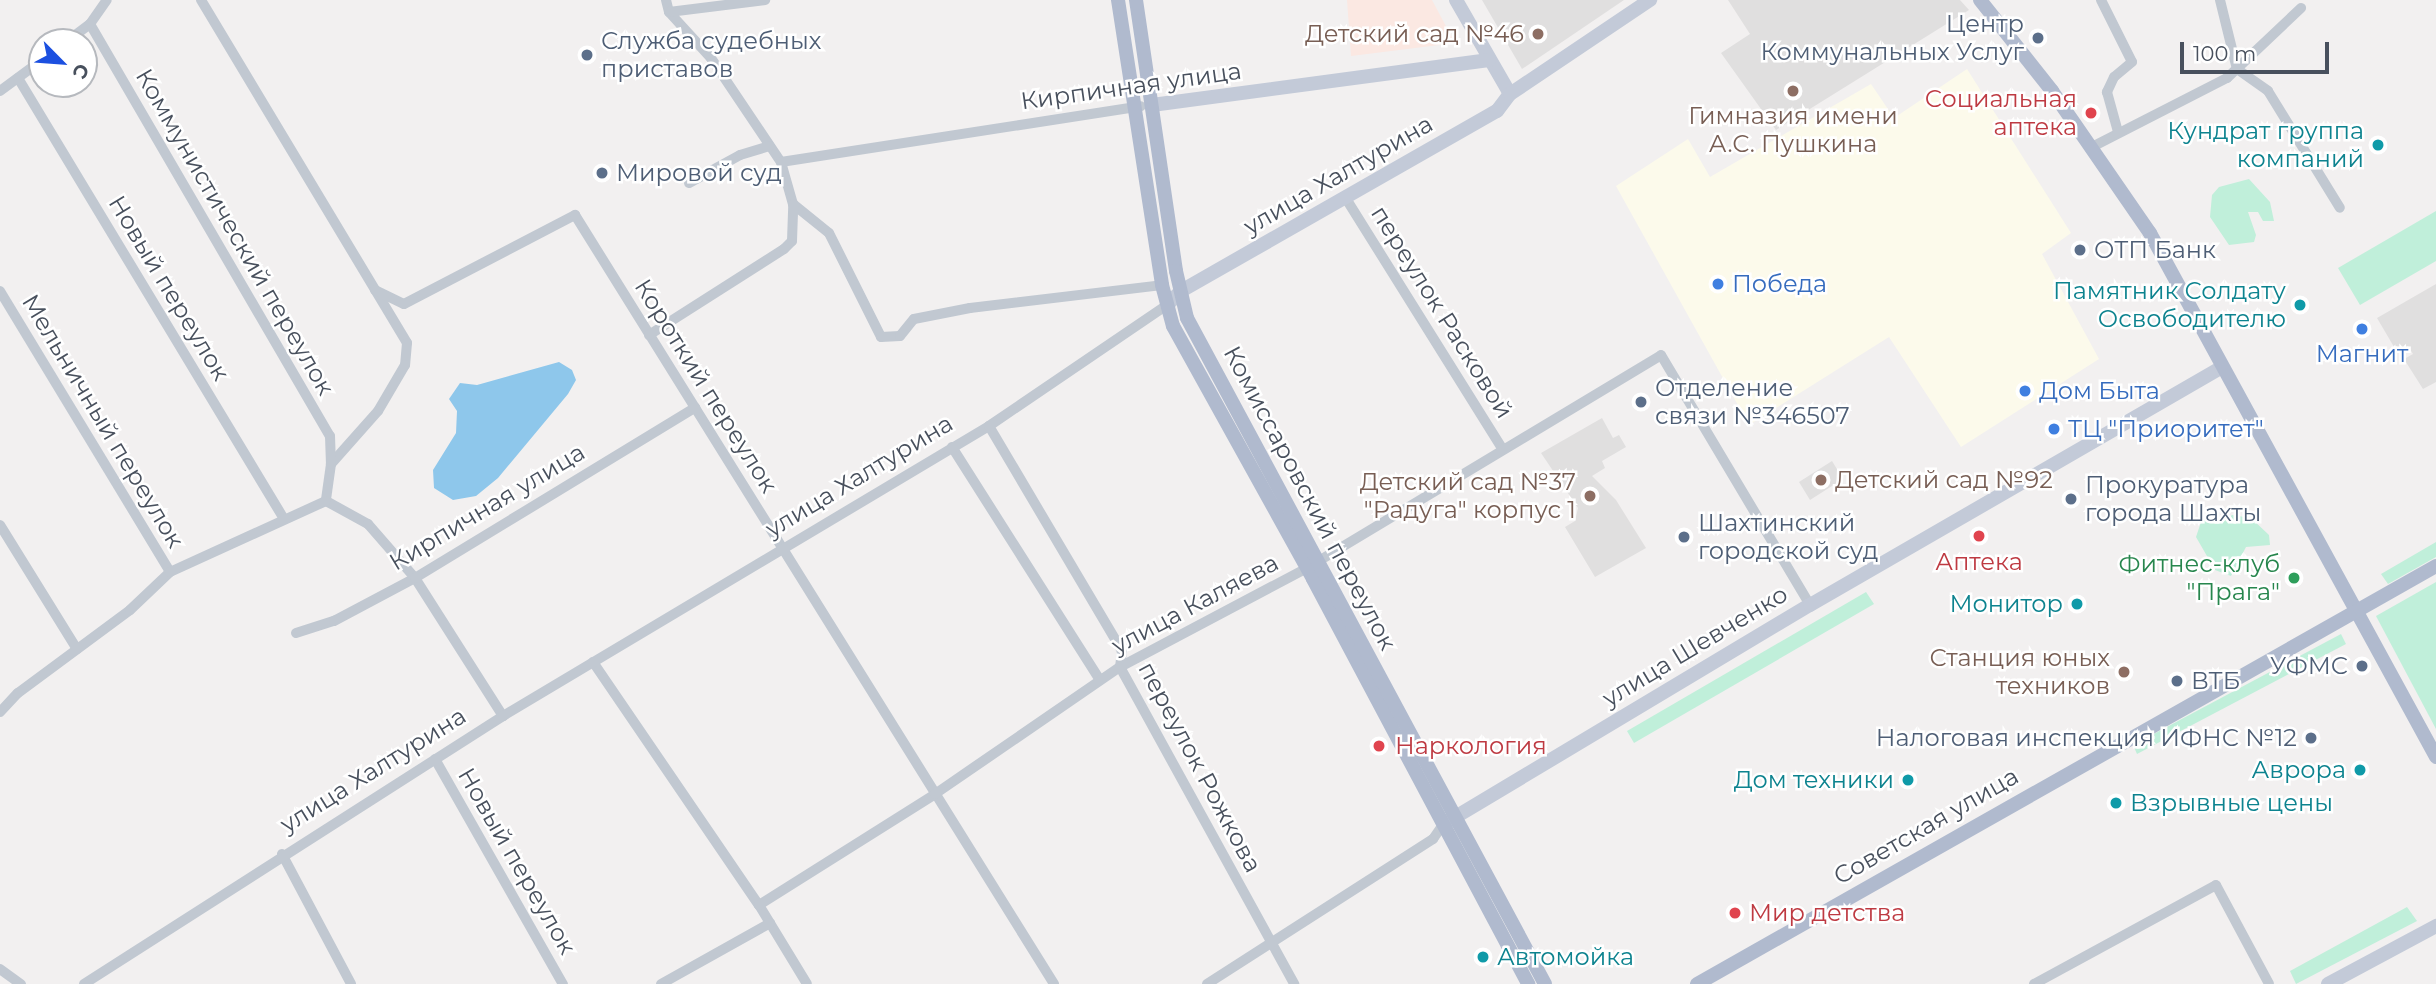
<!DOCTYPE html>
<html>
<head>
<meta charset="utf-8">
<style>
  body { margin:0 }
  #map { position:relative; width:2436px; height:984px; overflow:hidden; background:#f2f0f0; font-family:Montserrat,sans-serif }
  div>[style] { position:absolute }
  .commercial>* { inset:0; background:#fcfaeb }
  .education>* { inset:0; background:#e0dfdf }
  .medical>* { inset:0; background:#fbe8e2 }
  .green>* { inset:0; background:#c0efda }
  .water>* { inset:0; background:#8ec7eb }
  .street>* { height:10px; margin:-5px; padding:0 5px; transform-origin:5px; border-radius:5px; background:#c1c8d1 }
  .secondary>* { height:14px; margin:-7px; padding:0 7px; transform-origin:7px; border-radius:7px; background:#c3cad8 }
  .primary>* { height:14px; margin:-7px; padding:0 7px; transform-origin:7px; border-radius:7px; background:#b0bace }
  .dots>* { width:19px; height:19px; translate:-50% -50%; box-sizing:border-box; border:4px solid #fff; border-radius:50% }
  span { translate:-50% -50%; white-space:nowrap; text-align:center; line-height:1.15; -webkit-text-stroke:5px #fff; paint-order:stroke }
  .service-label { font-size:24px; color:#4e5e75 }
  .right { translate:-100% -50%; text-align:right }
  .left { translate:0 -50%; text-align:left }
  .education-label { font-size:24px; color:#785e54 }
  .street-label { font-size:24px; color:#48505d }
  .health-label { font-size:24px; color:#be3a42 }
  .culture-label { font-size:24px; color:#0d838f }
  .shop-label { font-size:24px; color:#366cbe }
  .leisure-label { font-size:24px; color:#27864d }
  .north { position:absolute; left:28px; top:28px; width:70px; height:70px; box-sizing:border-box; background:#fff; border:2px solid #b6b9be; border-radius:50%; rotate:115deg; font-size:19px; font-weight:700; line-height:28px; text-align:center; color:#48505d }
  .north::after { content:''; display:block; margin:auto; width:24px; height:32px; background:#1c50e0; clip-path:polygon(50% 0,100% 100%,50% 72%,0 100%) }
  .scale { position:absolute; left:2180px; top:42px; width:149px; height:32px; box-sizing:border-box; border:4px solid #48505d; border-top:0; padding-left:9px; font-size:21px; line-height:24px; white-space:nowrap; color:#48505d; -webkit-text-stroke:5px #fff; paint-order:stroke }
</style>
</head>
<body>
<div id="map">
  <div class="commercial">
    <i style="clip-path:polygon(1967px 69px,2071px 233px,2042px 254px,2099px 359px,1961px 447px,1889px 337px,1749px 425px,1616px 186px,1688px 139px,1710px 177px,1871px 84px,1894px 118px)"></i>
  </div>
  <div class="education">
    <i style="clip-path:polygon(1482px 0,1624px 0,1522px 69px)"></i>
    <i style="clip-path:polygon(1728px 0,1960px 0,1969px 10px,1776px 130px,1721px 53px,1750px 34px)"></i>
    <i style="clip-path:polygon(2436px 284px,2436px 382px,2423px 389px,2404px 359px,2413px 354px,2408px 346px,2397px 352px,2377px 318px)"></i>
    <i style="clip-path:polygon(1602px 418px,1613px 438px,1619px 435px,1626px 447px,1602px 461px,1605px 468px,1592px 476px,1616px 500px,1646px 548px,1595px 577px,1565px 527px,1575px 521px,1578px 508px,1541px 453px)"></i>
    <i style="clip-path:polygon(1832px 461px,1843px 479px,1810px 500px,1799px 482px)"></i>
  </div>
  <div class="medical">
    <i style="clip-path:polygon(1347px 0,1432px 0,1455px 43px,1351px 56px)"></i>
  </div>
  <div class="green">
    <i style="clip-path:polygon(2249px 179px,2270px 202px,2274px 221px,2263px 221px,2258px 212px,2248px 212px,2256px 235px,2254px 242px,2229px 245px,2210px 217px,2212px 195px,2219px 187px)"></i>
    <i style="clip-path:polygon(2436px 211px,2436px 261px,2360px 305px,2338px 268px)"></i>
    <i style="clip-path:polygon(2232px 515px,2251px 518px,2269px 535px,2270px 545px,2246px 547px,2231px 576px,2215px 570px,2196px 537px,2202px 519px,2224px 521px)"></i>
    <i style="clip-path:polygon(2436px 542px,2436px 557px,2388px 584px,2381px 574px)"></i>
    <i style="clip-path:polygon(2436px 582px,2436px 729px,2376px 616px)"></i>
    <i style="clip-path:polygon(1866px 592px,1874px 604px,1634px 743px,1627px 731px)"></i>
    <i style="clip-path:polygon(2341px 634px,2346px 644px,2137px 754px,2133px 745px)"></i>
    <i style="clip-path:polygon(2407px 907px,2417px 921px,2296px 984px,2290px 971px)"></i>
  </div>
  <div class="water">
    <i style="clip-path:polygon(559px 362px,572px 370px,576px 380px,568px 394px,498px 478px,476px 496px,453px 500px,434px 488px,433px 470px,456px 433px,457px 411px,449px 399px,460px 383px,477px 385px)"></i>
  </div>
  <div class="street">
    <i style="left:201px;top:0;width:400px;rotate:59deg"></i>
    <i style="left:407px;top:343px;width:22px;rotate:95deg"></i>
    <i style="left:405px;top:365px;width:53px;rotate:120.4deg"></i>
    <i style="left:378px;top:411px;width:71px;rotate:131.6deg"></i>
    <i style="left:331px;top:464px;width:37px;rotate:98deg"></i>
    <i style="left:666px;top:0;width:12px;rotate:76deg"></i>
    <i style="left:669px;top:12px;width:62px;rotate:47.6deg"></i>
    <i style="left:711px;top:58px;width:125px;rotate:56.1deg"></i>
    <i style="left:781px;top:162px;width:44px;rotate:74.1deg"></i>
    <i style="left:793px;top:204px;width:46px;rotate:38.9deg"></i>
    <i style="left:829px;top:233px;width:116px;rotate:63.4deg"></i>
    <i style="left:881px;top:337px;width:19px;rotate:-3deg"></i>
    <i style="left:900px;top:336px;width:22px;rotate:-51deg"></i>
    <i style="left:914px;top:319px;width:57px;rotate:-11.1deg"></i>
    <i style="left:970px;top:308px;width:193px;rotate:-6.8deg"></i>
    <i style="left:2101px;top:0;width:69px;rotate:63.4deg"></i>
    <i style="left:2132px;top:62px;width:23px;rotate:140deg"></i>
    <i style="left:2114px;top:77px;width:17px;rotate:115deg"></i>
    <i style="left:2107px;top:92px;width:41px;rotate:74.6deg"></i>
    <i style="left:2220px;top:0;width:71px;rotate:76.2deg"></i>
    <i style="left:2237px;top:69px;width:38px;rotate:35deg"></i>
    <i style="left:2268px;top:91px;width:137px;rotate:58.4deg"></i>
    <i style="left:669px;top:12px;width:97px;rotate:-7.1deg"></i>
    <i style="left:90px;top:24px;width:477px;rotate:59.8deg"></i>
    <i style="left:330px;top:436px;width:28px;rotate:88deg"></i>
    <i style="left:66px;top:42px;width:30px;rotate:-37deg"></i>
    <i style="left:90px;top:24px;width:29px;rotate:-55deg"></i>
    <i style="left:18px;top:78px;width:515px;rotate:58.9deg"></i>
    <i style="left:0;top:91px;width:52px;rotate:-36.4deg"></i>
    <i style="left:2090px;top:148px;width:154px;rotate:-27.1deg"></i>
    <i style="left:2227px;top:78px;width:102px;rotate:-43.4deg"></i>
    <i style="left:781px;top:162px;width:364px;rotate:-8.8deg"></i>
    <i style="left:689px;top:183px;width:58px;rotate:-28.8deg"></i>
    <i style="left:740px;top:155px;width:31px;rotate:-17deg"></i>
    <i style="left:1345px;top:197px;width:296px;rotate:58deg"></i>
    <i style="left:375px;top:290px;width:32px;rotate:26deg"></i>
    <i style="left:404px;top:304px;width:193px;rotate:-27.5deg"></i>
    <i style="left:575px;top:215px;width:906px;rotate:58.08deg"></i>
    <i style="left:0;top:291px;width:328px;rotate:58.8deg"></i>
    <i style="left:649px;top:335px;width:160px;rotate:-32.5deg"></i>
    <i style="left:784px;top:249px;width:11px;rotate:-45deg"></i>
    <i style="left:792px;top:241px;width:37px;rotate:-88deg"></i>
    <i style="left:989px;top:426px;width:261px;rotate:59.4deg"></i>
    <i style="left:1122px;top:651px;width:16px;rotate:97deg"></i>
    <i style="left:1120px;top:667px;width:362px;rotate:61.2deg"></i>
    <i style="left:952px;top:447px;width:276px;rotate:57.6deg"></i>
    <i style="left:326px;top:501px;width:48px;rotate:28.7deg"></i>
    <i style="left:368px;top:524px;width:72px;rotate:49deg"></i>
    <i style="left:415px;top:578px;width:164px;rotate:57.5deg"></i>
    <i style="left:0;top:525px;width:146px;rotate:58.2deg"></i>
    <i style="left:296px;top:633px;width:40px;rotate:-18deg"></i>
    <i style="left:334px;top:621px;width:92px;rotate:-28deg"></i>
    <i style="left:415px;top:578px;width:328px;rotate:-31.3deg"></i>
    <i style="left:593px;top:662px;width:294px;rotate:55.7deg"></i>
    <i style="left:759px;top:905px;width:92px;rotate:58.7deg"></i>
    <i style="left:0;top:712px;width:26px;rotate:-47deg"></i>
    <i style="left:18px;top:693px;width:139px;rotate:-36.5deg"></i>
    <i style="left:130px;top:610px;width:55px;rotate:-43.5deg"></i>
    <i style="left:170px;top:572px;width:171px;rotate:-24.5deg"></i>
    <i style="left:435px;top:759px;width:259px;rotate:60.4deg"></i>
    <i style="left:282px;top:854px;width:147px;rotate:62deg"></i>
    <i style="left:759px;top:905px;width:208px;rotate:-32.2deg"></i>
    <i style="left:935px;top:794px;width:224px;rotate:-34.5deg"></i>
    <i style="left:1120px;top:667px;width:212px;rotate:-27.9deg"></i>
    <i style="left:1307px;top:568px;width:413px;rotate:-31deg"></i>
    <i style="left:1661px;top:355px;width:291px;rotate:59.2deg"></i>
    <i style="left:0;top:969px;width:26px;rotate:36deg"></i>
    <i style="left:84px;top:984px;width:497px;rotate:-32.6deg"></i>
    <i style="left:503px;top:716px;width:566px;rotate:-30.82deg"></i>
    <i style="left:989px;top:426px;width:215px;rotate:-34.2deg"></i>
    <i style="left:661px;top:984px;width:125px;rotate:-29.2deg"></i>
    <i style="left:1207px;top:984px;width:269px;rotate:-32.7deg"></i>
    <i style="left:1433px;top:839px;width:16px;rotate:-55deg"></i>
    <i style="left:2034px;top:984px;width:207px;rotate:-28.5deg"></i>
    <i style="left:2216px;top:885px;width:112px;rotate:61.8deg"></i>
  </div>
  <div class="secondary">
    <i style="left:1456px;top:0;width:108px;rotate:60.1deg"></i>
    <i style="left:1152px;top:105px;width:340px;rotate:-7.6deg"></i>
    <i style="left:1167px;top:305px;width:20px;rotate:-45deg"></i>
    <i style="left:1181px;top:291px;width:364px;rotate:-29.7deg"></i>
    <i style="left:1497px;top:111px;width:21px;rotate:-53deg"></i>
    <i style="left:1510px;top:94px;width:169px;rotate:-33.9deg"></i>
    <i style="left:1447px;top:822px;width:423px;rotate:-30.9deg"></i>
    <i style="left:1810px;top:605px;width:474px;rotate:-30deg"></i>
    <i style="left:2328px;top:984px;width:123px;rotate:-28.2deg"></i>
  </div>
  <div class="primary">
    <i style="left:1118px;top:0;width:288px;rotate:81.2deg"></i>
    <i style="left:1162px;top:285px;width:42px;rotate:75deg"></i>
    <i style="left:1173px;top:326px;width:289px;rotate:61deg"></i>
    <i style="left:1313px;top:579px;width:459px;rotate:62deg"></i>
    <i style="left:1136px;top:0;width:274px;rotate:81.6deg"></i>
    <i style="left:1176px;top:271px;width:48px;rotate:76.8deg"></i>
    <i style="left:1187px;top:318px;width:756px;rotate:61.74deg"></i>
    <i style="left:1980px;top:0;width:116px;rotate:51.6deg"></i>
    <i style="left:2052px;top:91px;width:173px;rotate:55.4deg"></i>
    <i style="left:2150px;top:233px;width:597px;rotate:61.37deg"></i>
    <i style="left:1697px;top:984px;width:849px;rotate:-29.49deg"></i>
  </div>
  <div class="dots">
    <i style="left:1538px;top:34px;background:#8d6e63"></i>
    <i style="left:2038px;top:38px;background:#5c6f8a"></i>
    <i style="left:587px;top:55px;background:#5c6f8a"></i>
    <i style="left:1793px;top:91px;background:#8d6e63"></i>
    <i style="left:2091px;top:113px;background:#e0444e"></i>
    <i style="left:2378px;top:145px;background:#0f9aa8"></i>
    <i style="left:602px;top:173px;background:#5c6f8a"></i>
    <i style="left:2080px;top:250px;background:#5c6f8a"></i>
    <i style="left:1718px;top:284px;background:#3f7fe0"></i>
    <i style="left:2300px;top:305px;background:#0f9aa8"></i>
    <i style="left:2362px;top:329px;background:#3f7fe0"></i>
    <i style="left:2025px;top:391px;background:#3f7fe0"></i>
    <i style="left:1641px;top:402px;background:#5c6f8a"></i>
    <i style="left:2054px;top:429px;background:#3f7fe0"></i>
    <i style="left:1821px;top:480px;background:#8d6e63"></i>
    <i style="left:1590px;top:496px;background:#8d6e63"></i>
    <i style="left:2071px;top:499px;background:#5c6f8a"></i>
    <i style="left:1979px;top:536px;background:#e0444e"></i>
    <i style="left:1684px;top:537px;background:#5c6f8a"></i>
    <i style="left:2294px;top:578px;background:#2e9e5b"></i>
    <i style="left:2077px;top:604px;background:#0f9aa8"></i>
    <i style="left:2362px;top:666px;background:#5c6f8a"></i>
    <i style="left:2124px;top:672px;background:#8d6e63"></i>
    <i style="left:2177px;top:681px;background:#5c6f8a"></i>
    <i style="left:2311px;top:738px;background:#5c6f8a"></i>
    <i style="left:1379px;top:746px;background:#e0444e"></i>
    <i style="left:2360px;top:770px;background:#0f9aa8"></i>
    <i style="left:1908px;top:780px;background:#0f9aa8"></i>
    <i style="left:2116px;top:803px;background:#0f9aa8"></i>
    <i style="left:1735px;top:913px;background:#e0444e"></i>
    <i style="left:1483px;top:957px;background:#0f9aa8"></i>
  </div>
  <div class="service-label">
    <span class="right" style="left:2024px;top:38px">Центр<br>Коммунальных Услуг</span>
    <span class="left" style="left:601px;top:55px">Служба судебных<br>приставов</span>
    <span class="left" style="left:616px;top:173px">Мировой суд</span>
    <span class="left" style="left:2094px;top:250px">ОТП Банк</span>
    <span class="left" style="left:1655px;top:402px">Отделение<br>связи №346507</span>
    <span class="left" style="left:2085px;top:499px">Прокуратура<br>города Шахты</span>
    <span class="left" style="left:1698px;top:537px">Шахтинский<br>городской суд</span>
    <span class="right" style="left:2348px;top:666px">УФМС</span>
    <span class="left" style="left:2191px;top:681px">ВТБ</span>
    <span class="right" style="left:2297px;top:738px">Налоговая инспекция ИФНС №12</span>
  </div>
  <div class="education-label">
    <span class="right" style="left:1524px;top:34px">Детский сад №46</span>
    <span style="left:1793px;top:130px">Гимназия имени<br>А.С. Пушкина</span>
    <span class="left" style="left:1835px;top:480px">Детский сад №92</span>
    <span class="right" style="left:1576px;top:496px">Детский сад №37<br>"Радуга" корпус 1</span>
    <span class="right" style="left:2110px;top:672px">Станция юных<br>техников</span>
  </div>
  <div class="street-label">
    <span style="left:1131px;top:86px;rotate:-8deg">Кирпичная улица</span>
    <span style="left:1338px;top:175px;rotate:-30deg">улица Халтурина</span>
    <span style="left:235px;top:232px;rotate:60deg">Коммунистический переулок</span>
    <span style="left:169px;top:288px;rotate:59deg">Новый переулок</span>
    <span style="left:1442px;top:312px;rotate:58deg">переулок Расковой</span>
    <span style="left:706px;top:386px;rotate:58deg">Короткий переулок</span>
    <span style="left:103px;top:421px;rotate:59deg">Мельничный переулок</span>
    <span style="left:859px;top:476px;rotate:-31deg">улица Халтурина</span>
    <span style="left:1310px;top:498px;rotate:62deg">Комиссаровский переулок</span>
    <span style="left:487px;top:507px;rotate:-31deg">Кирпичная улица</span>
    <span style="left:1195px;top:604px;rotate:-28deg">улица Каляева</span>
    <span style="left:1695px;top:646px;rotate:-31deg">улица Шевченко</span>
    <span style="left:1200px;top:767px;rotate:62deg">переулок Рожкова</span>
    <span style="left:373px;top:770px;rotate:-32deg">улица Халтурина</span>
    <span style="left:1926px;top:826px;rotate:-30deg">Советская улица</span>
    <span style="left:517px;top:861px;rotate:60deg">Новый переулок</span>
  </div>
  <div class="health-label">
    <span class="right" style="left:2077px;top:113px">Социальная<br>аптека</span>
    <span style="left:1979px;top:562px">Аптека</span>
    <span class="left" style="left:1395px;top:746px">Наркология</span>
    <span class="left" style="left:1749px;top:913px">Мир детства</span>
  </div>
  <div class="culture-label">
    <span class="right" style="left:2364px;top:145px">Кундрат группа<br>компаний</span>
    <span class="right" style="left:2286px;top:305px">Памятник Солдату<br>Освободителю</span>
    <span class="right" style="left:2063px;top:604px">Монитор</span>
    <span class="right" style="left:2346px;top:770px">Аврора</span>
    <span class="right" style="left:1894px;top:780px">Дом техники</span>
    <span class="left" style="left:2130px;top:803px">Взрывные цены</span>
    <span class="left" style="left:1497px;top:957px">Автомойка</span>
  </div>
  <div class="shop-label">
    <span class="left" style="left:1732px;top:284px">Победа</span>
    <span style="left:2362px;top:354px">Магнит</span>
    <span class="left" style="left:2039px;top:391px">Дом Быта</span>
    <span class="left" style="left:2068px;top:429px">ТЦ "Приоритет"</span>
  </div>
  <div class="leisure-label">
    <span class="right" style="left:2280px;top:578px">Фитнес-клуб<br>"Прага"</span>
  </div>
  <div class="north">С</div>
  <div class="scale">100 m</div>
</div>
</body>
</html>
